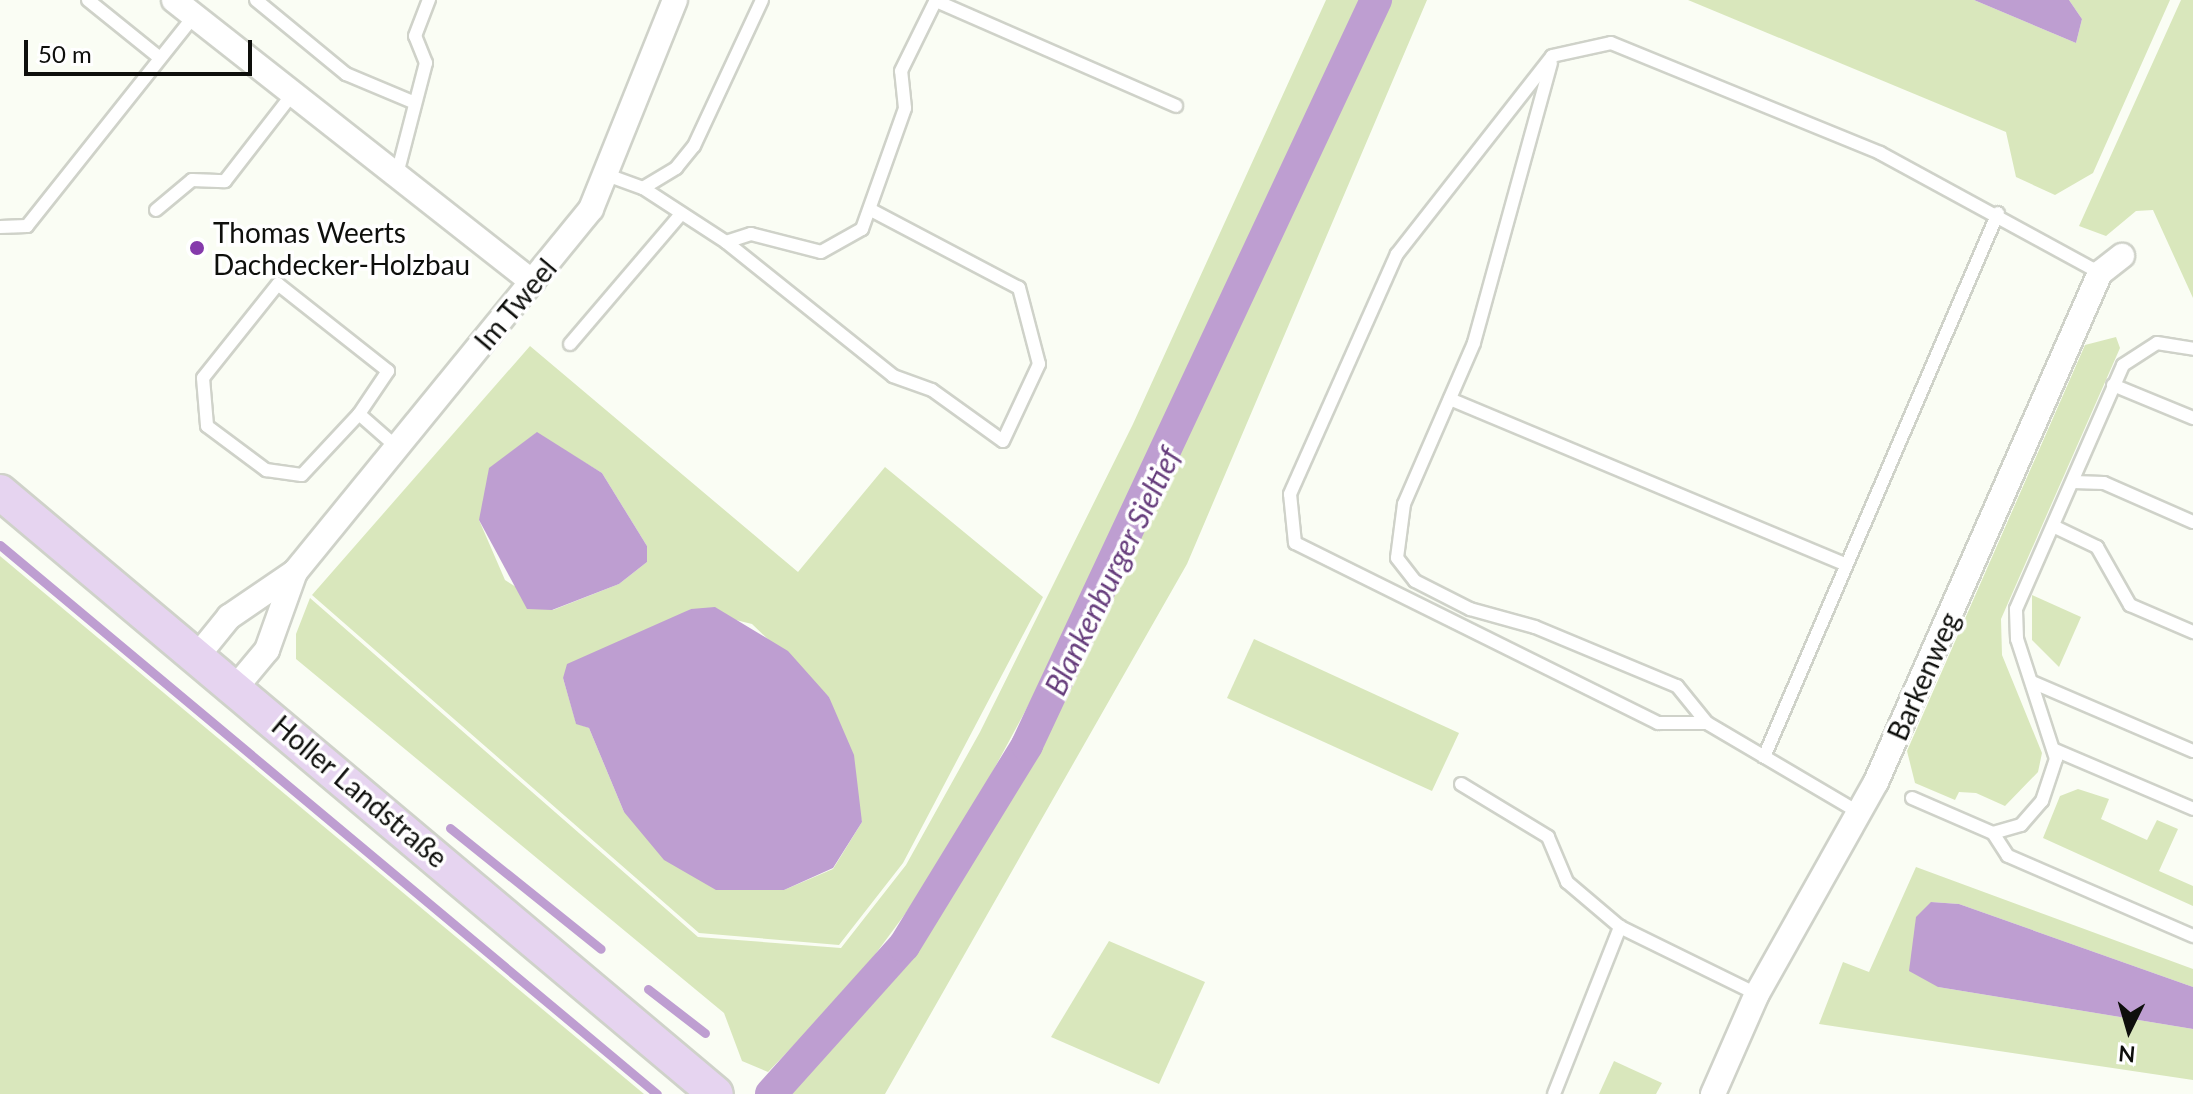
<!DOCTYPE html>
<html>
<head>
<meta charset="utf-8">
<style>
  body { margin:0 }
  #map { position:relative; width:2193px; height:1094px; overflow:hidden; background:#fafdf4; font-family:Lato,sans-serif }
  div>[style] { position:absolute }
  .green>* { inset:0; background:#d9e7bc }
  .water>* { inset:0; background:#be9ed1 }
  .stream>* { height:9px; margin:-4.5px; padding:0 4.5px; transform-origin:4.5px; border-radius:4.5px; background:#be9ed1 }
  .canal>* { height:32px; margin:-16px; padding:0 16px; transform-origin:16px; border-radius:16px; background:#be9ed1 }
  .roads { filter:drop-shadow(2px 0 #cfd2c9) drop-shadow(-2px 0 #cfd2c9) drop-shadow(0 2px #cfd2c9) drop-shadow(0 -2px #cfd2c9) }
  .service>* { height:12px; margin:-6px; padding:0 6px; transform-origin:6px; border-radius:6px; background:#fff }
  .minor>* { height:24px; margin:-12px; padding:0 12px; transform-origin:12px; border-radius:12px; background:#fff }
  .secondary>* { height:34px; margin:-17px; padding:0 17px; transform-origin:17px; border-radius:17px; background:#e6d4f0 }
  .dots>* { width:22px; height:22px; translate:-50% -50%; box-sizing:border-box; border:4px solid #fff; border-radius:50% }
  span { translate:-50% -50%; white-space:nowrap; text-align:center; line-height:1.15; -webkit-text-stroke:7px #fff; paint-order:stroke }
  .poi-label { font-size:28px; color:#0e0f0c }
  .left { translate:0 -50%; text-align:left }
  .street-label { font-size:28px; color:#0e0f0c }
  .water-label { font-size:30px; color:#673e7d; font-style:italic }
  .north { position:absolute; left:2089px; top:990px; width:80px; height:80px; -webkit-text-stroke:6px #fff; paint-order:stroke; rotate:185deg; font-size:22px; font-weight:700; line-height:32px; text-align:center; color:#0e0f0c }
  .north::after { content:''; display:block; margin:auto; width:28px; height:36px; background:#0e0f0c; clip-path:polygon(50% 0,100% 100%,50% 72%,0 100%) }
  .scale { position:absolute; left:24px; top:40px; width:228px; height:36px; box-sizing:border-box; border:4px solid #0e0f0c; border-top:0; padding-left:10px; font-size:24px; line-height:28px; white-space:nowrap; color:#0e0f0c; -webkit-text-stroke:6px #fff; paint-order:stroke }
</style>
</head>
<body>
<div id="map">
  <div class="green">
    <i style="clip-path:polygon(1326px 0,1361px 0,1176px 417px,1085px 600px,945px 860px,854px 983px,768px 1072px,742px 1061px,724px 1013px,296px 659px,296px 634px,310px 598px,698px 937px,841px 948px,906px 865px,980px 732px,1133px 424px)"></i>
    <i style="clip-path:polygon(1381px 0,1427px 0,1187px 564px,885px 1094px,778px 1094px,912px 950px,1001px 806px,1163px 488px)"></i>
    <i style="clip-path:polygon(1688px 0,1974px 0,2076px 43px,2082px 19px,2069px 0,2170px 0,2093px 173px,2055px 195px,2016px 177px,2006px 132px)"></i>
    <i style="clip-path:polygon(2181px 0,2193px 0,2193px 298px,2153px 210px,2136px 211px,2106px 236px,2079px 226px)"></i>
    <i style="clip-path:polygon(2116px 337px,2120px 348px,2001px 619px,2002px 655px,2042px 753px,2038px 772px,2005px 806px,1976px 793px,1959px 792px,1955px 800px,1915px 783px,1907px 751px,2085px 345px)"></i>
    <i style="clip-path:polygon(evenodd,530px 346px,798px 572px,885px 467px,1043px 597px,903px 863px,839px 945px,699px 933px,312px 595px,530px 346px,536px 433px,602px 473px,647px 546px,647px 562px,619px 584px,553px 610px,505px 580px,479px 520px,536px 433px,530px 346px,691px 609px,752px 624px,829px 697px,862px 822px,833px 869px,784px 890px,624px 812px,589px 728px,576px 723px,563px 678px,691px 609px)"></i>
    <i style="clip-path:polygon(0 556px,644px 1094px,0 1094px)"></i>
    <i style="clip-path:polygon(2032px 595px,2081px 617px,2059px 667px,2032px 640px)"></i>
    <i style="clip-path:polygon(1254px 639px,1459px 733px,1432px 791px,1227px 698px)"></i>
    <i style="clip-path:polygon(2078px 789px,2109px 799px,2101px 819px,2147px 840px,2157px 820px,2178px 829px,2159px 871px,2193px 886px,2193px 906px,2043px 838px,2060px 796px)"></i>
    <i style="clip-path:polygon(1916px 867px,2193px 969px,2193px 987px,1959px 904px,1931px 902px,1938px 987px,2193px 1029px,2193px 1080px,1819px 1024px,1843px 962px,1869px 972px)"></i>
    <i style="clip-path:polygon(1109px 941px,1205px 982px,1159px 1084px,1051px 1037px)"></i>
    <i style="clip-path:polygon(1614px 1061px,1662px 1083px,1656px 1094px,1599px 1094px)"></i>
  </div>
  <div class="water">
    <i style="clip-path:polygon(1974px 0,2069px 0,2082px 19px,2076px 43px)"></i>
    <i style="clip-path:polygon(537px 432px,602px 473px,647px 546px,647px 562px,619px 584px,552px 610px,527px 609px,479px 520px,489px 468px)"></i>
    <i style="clip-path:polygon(715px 607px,788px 651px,829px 697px,854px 755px,862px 822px,833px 868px,784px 890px,716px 890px,664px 860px,624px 812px,589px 728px,576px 724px,563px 678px,567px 664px,691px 609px)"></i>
    <i style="clip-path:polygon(1931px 902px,1959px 904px,2193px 987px,2193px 1029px,1938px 987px,1909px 971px,1916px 917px)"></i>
  </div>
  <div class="stream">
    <i style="left:0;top:545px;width:856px;rotate:39.88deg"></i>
    <i style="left:450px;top:828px;width:193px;rotate:38.7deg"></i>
    <i style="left:648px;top:989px;width:72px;rotate:37.7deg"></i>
  </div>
  <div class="canal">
    <i style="left:771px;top:1094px;width:199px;rotate:-48.1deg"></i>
    <i style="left:904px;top:946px;width:236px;rotate:-58.5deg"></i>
    <i style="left:1027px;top:745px;width:823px;rotate:-64.9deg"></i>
  </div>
  <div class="roads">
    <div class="service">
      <i style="left:88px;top:0;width:92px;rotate:38.9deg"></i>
      <i style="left:256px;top:0;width:117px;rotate:39.4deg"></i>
      <i style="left:346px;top:74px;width:75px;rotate:22.8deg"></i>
      <i style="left:936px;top:1px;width:262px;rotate:23.6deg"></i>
      <i style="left:1551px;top:63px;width:290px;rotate:105.4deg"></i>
      <i style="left:1474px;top:343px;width:176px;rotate:113.5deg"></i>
      <i style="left:1404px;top:504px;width:54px;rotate:97.4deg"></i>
      <i style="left:1397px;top:558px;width:29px;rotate:52deg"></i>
      <i style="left:1415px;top:581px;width:62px;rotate:27deg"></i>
      <i style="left:1470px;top:609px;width:67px;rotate:15.5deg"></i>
      <i style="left:1535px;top:627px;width:154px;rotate:22.6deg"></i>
      <i style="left:1677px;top:686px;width:48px;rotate:51deg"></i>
      <i style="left:1707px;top:723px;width:178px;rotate:30.5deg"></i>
      <i style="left:607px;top:175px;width:38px;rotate:20deg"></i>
      <i style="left:643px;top:188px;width:99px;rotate:33deg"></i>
      <i style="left:726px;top:242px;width:214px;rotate:38.7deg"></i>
      <i style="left:893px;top:376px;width:41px;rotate:19.7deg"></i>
      <i style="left:932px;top:390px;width:87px;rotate:35.7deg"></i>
      <i style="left:1003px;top:441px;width:85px;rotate:-64.9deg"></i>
      <i style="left:1039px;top:364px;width:79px;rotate:-104.7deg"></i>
      <i style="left:1019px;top:288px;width:167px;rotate:-152.2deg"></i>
      <i style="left:396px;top:178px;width:119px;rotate:-75.4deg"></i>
      <i style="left:426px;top:63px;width:29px;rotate:-112deg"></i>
      <i style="left:415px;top:36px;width:39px;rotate:-69deg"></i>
      <i style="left:643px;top:188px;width:39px;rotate:-31deg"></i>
      <i style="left:676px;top:168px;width:28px;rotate:-51deg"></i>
      <i style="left:694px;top:146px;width:161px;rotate:-65deg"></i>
      <i style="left:156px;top:210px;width:47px;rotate:-39.8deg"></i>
      <i style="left:192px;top:180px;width:33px;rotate:2deg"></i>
      <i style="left:225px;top:181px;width:108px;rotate:-52.2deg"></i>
      <i style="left:0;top:227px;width:27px;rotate:-2deg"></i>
      <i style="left:27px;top:226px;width:268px;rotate:-51.5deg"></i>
      <i style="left:726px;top:242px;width:26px;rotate:-18deg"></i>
      <i style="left:751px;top:234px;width:72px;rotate:14.4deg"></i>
      <i style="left:821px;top:252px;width:47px;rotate:-29.3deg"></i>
      <i style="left:862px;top:229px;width:128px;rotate:-70.4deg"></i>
      <i style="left:905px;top:108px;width:37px;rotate:-96deg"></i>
      <i style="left:901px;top:71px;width:79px;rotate:-63.8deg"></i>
      <i style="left:570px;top:344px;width:171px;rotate:-49.5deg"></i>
      <i style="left:2113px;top:385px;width:87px;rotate:22.4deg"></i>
      <i style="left:1450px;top:399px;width:429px;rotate:22.7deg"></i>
      <i style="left:359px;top:414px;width:52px;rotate:-56deg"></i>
      <i style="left:388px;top:371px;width:140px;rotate:-141.7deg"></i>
      <i style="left:278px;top:284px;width:120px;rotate:128.6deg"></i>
      <i style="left:203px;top:378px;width:48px;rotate:85.2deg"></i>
      <i style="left:207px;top:426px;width:74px;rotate:36.7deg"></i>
      <i style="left:266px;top:470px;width:36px;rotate:8deg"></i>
      <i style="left:302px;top:475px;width:83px;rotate:-46.9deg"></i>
      <i style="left:359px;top:414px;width:53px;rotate:41.2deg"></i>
      <i style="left:2073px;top:482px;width:31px;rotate:2deg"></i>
      <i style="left:2104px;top:483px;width:97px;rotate:23.7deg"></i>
      <i style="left:2053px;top:526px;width:49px;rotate:25.5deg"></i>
      <i style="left:2097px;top:547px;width:67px;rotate:60.4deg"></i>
      <i style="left:2130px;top:605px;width:69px;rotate:23.2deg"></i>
      <i style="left:2032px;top:682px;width:175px;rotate:23.2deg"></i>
      <i style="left:1707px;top:723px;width:49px;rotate:180deg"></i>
      <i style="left:1658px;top:723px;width:405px;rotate:-153.6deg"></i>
      <i style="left:1295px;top:543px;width:49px;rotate:-95.8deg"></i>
      <i style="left:1290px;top:494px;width:263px;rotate:-66deg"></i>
      <i style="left:1397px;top:254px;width:251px;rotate:-51.9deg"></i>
      <i style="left:1552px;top:56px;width:60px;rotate:-12.4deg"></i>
      <i style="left:1611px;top:43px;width:291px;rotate:22.2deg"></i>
      <i style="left:1880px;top:153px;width:251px;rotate:28.6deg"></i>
      <i style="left:2055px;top:750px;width:150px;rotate:23.1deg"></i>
      <i style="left:1764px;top:757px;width:592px;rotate:-66.73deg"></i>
      <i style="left:1461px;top:784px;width:102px;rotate:31.3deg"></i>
      <i style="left:1548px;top:837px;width:49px;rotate:67.1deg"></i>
      <i style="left:1567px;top:882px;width:70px;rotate:40.3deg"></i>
      <i style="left:1912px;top:798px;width:88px;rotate:23.4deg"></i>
      <i style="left:1993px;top:833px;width:29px;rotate:-16deg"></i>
      <i style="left:2021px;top:825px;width:32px;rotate:-49deg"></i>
      <i style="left:2042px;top:801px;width:44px;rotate:-71.6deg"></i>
      <i style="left:2056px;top:759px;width:126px;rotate:-108deg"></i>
      <i style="left:2017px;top:639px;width:30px;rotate:-92deg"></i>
      <i style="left:2016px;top:609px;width:266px;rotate:-66.3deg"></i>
      <i style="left:2123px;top:365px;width:40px;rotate:-32.9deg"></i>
      <i style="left:2157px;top:343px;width:36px;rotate:9deg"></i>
      <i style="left:1993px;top:833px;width:27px;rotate:57deg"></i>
      <i style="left:2008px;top:856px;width:202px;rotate:23.4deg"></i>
      <i style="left:1554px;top:1094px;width:180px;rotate:-68.4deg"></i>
      <i style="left:1620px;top:927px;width:153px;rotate:26.1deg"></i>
    </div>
    <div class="minor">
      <i style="left:174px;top:0;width:456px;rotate:38.2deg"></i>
      <i style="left:199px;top:654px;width:48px;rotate:-51deg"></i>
      <i style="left:229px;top:617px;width:80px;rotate:-34.3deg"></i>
      <i style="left:295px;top:572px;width:468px;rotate:-50.8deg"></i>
      <i style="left:591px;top:209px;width:225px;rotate:-68.1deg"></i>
      <i style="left:237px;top:686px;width:47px;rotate:-50.2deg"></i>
      <i style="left:267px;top:650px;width:83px;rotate:-70.3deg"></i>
      <i style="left:1713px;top:1094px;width:109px;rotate:-66.3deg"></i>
      <i style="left:1757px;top:994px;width:243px;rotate:-60.7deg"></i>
      <i style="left:1876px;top:782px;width:556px;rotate:-66.25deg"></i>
      <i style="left:2100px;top:273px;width:28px;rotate:-38deg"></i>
    </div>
    <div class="secondary">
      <i style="left:0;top:492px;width:935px;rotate:40.06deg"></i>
    </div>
  </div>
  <div class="dots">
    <i style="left:197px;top:248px;background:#853aab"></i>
  </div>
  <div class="poi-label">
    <span class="left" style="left:213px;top:248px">Thomas Weerts<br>Dachdecker-Holzbau</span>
  </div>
  <div class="street-label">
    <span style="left:515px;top:304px;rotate:-50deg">Im Tweel</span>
    <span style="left:1923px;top:676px;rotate:-66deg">Barkenweg</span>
    <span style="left:360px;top:791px;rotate:40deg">Holler Landstraße</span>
  </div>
  <div class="water-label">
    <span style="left:1112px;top:571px;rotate:-64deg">Blankenburger Sieltief</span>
  </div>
  <div class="north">N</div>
  <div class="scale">50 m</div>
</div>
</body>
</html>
